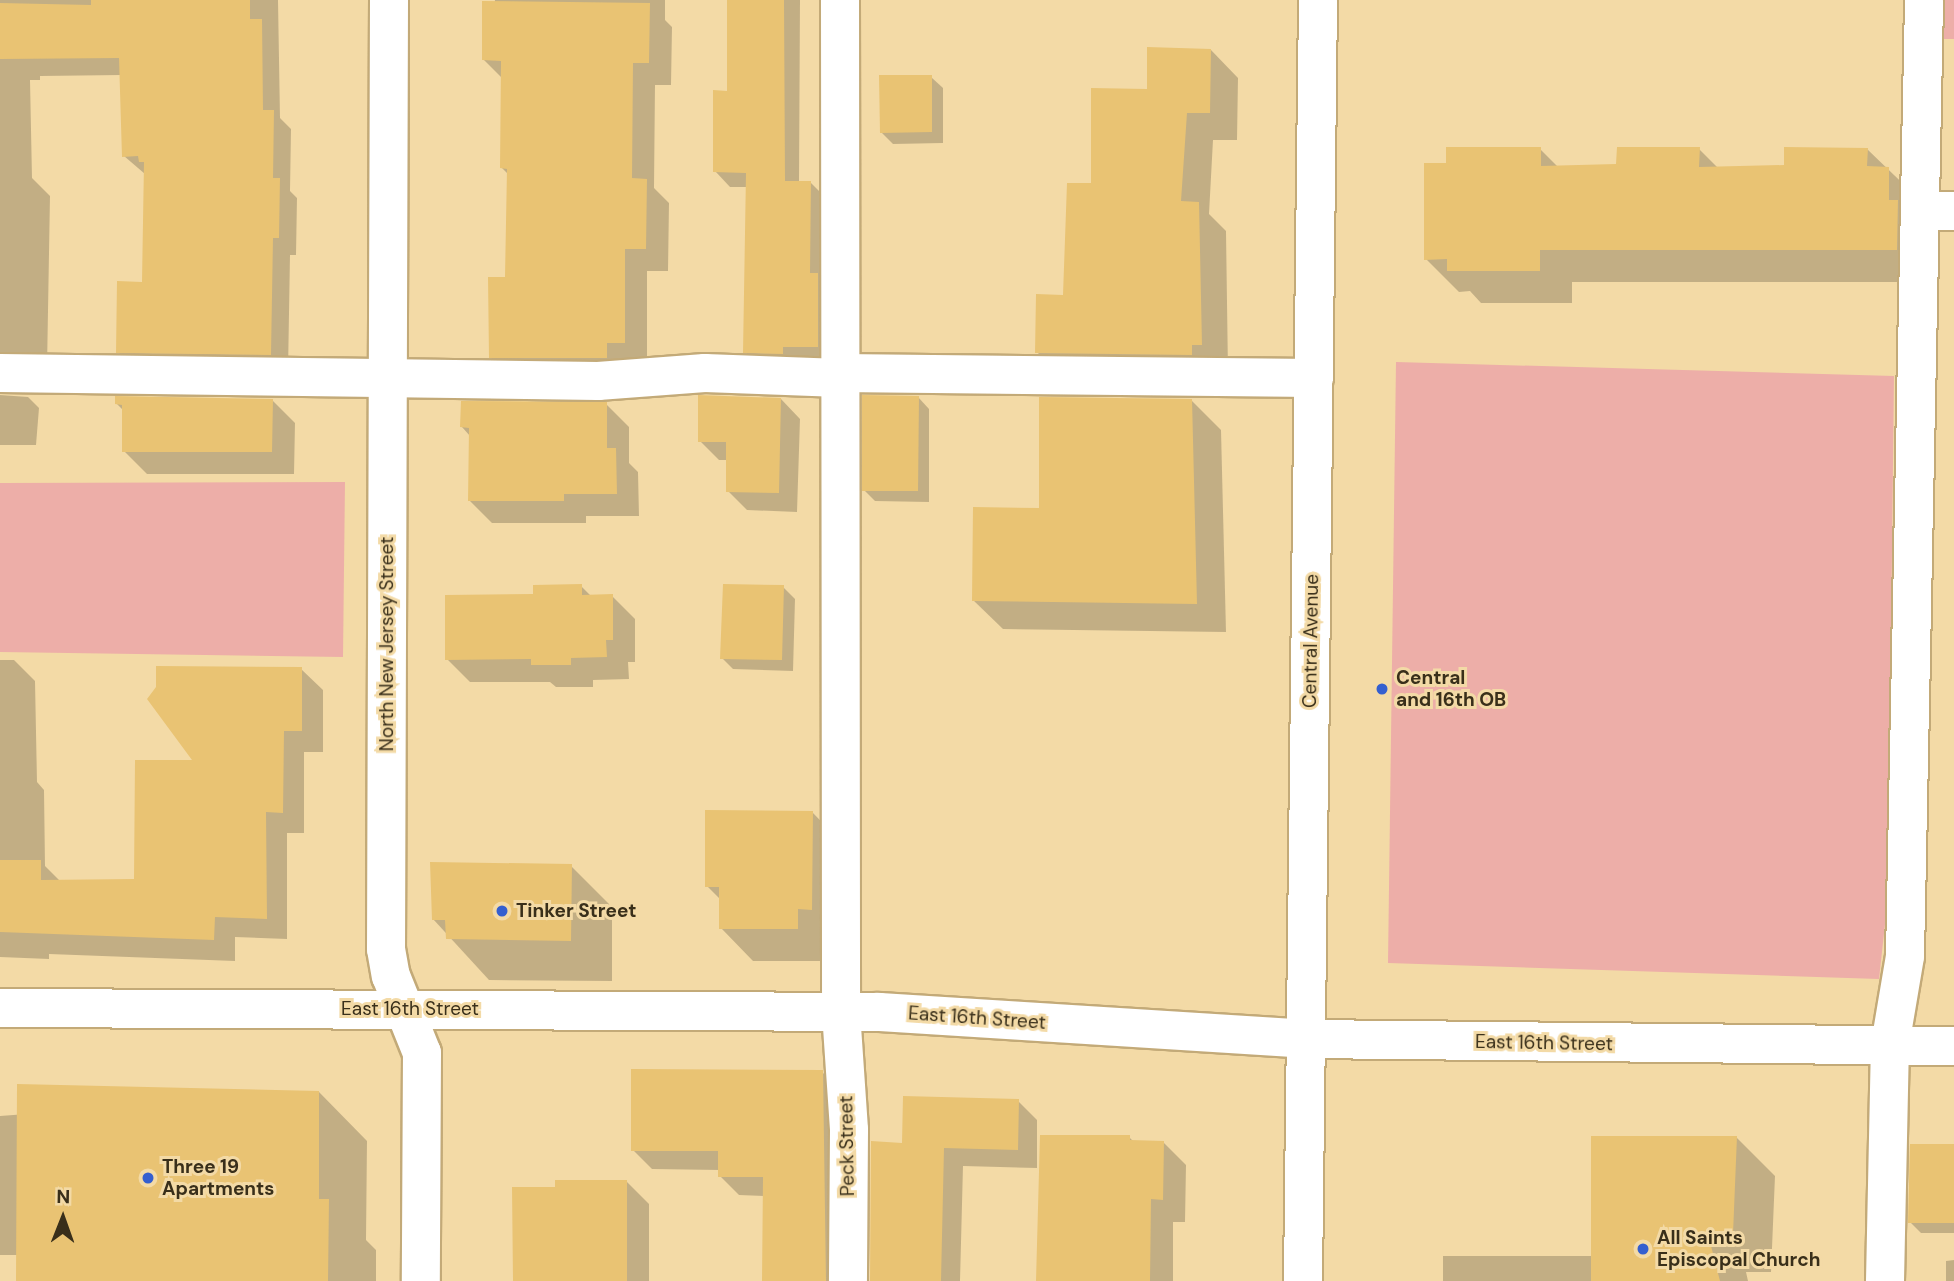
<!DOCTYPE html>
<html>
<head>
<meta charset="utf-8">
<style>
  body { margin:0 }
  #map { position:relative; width:1954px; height:1281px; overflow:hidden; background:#f3daa6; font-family:"DM Sans",sans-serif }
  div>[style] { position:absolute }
  .green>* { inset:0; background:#edaea8 }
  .shadow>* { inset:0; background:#0003 }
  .building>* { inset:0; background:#e9c373 }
  .roads { filter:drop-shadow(2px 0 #c3aa78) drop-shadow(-2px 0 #c3aa78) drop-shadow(0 2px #c3aa78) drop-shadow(0 -2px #c3aa78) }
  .minor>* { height:38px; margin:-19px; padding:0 19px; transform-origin:19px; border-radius:19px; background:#fff }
  .major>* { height:38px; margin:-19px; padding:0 19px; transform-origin:19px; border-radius:19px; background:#fff }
  .dots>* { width:19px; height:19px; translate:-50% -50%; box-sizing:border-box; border:4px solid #f3daa6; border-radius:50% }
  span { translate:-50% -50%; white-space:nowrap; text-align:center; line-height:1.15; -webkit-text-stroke:6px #f3daa6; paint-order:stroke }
  .street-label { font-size:19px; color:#392f1a }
  .poi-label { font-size:19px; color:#392f1a; font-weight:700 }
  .left { translate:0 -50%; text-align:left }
  .north { position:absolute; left:28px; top:1183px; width:70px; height:70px; -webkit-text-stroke:5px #f3daa6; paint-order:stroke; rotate:1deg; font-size:19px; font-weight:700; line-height:28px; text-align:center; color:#392f1a }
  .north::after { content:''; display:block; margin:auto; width:24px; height:32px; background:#392f1a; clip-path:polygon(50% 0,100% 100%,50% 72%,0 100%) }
</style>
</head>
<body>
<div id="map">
  <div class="green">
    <i style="clip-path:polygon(1932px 0,1954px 0,1954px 39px,1932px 39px)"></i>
    <i style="clip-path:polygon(1396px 362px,1894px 376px,1888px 897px,1879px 979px,1388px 963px)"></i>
    <i style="clip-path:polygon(345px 482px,343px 657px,0 652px,0 483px)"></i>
  </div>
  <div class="shadow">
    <i style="clip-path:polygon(0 0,278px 0,280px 118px,291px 129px,290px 191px,297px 198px,296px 255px,290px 255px,288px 372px,136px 370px,118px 352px,144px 284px,145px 174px,124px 156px,122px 75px,40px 76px,40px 80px,30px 80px,32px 178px,50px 196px,47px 369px,0 382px)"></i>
    <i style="clip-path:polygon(495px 0,665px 0,665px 20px,672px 27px,671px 85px,655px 85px,654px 188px,669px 203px,668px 271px,647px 271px,647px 365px,513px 380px,490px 357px,506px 279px,508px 174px,502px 168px,503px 79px,484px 60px)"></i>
    <i style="clip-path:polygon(729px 0,800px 0,799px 182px,810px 182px,826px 198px,833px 362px,761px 367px,745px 352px,748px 187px,730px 187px,715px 171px,729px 93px)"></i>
    <i style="clip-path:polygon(1211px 50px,1238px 78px,1237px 140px,1213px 140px,1209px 214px,1226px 231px,1228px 372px,1064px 380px,1037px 352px,1065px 296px,1093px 185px,1149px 91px)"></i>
    <i style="clip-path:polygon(931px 77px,943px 88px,943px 143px,893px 144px,881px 132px)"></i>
    <i style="clip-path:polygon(1540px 149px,1559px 168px,1618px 166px,1699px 149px,1718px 168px,1786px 166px,1867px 149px,1921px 201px,1929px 282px,1572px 282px,1572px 303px,1481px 303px,1470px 291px,1459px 292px,1426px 259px,1448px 165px)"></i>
    <i style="clip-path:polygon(0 395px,28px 397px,39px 408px,36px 445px,0 445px)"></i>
    <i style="clip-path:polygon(918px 397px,929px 409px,929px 502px,875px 501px,864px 490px)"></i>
    <i style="clip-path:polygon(781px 399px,800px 419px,797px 512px,747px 510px,728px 491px,728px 460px,719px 460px,700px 441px)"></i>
    <i style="clip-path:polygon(272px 400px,295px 423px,294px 474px,147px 474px,124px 451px,124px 411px,117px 404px)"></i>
    <i style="clip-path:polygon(1191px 400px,1221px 430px,1226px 632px,1003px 629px,973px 600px,1041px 510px)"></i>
    <i style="clip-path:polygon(606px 404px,629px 427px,629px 463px,638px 472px,639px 516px,586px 516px,586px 523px,492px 523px,469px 500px,470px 436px,462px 427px)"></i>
    <i style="clip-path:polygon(581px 586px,591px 596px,612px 596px,635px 619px,635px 662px,628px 662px,629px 679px,593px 680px,593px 687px,556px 687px,550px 682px,470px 682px,447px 659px,535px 595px)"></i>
    <i style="clip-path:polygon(783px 587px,795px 599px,793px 671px,733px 669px,722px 658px)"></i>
    <i style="clip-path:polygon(0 660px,14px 660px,35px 681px,37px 782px,44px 790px,45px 866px,61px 882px,136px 881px,195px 762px,301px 669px,323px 690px,323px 752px,304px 752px,304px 833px,287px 833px,287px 939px,235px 937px,235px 961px,49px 954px,49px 959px,0 957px)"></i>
    <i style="clip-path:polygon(813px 813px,845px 846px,830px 961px,753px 961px,721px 928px,721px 900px,707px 886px)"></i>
    <i style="clip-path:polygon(571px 866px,612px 907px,612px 981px,489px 980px,433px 919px)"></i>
    <i style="clip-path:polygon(822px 1072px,842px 1091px,844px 1281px,764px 1281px,765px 1196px,739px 1195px,720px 1176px,720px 1170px,652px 1169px,633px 1150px)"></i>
    <i style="clip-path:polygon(319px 1092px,367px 1141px,366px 1240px,376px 1250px,376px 1281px,18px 1281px,18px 1255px,0 1255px,0 1116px)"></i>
    <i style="clip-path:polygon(1018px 1101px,1037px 1120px,1037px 1168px,963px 1166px,960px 1281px,872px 1281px,903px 1145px)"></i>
    <i style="clip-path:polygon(1129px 1137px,1134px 1142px,1163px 1142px,1186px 1165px,1185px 1222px,1173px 1222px,1173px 1281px,1040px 1281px)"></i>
    <i style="clip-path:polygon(1736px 1137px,1775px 1176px,1771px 1272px,1746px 1272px,1748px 1281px,1443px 1281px,1443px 1256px,1593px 1256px)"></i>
    <i style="clip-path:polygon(1954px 1146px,1954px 1233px,1921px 1233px,1910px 1222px)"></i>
    <i style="clip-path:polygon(626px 1181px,649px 1204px,649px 1281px,515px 1281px)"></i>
    <i style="clip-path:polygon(1954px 1260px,1954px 1281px,1946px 1281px,1946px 1261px)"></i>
  </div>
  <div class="building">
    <i style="clip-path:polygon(91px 0,250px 0,250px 19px,262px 19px,263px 110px,274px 110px,273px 178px,280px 178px,279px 238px,273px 238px,271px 355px,116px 353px,117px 281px,142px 282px,144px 162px,139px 162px,138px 156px,122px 157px,119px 58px,0 59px,0 3px,91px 5px)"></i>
    <i style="clip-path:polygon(727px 0,784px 0,785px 181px,811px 181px,810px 273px,818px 273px,818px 347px,783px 347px,783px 354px,743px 353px,746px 173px,713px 172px,713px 90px,727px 91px)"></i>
    <i style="clip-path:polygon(482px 1px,650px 3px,649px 63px,633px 63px,632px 178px,647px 179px,646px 249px,625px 249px,625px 343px,607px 343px,607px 358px,489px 358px,488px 277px,505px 277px,507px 169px,500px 168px,501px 61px,482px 60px)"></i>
    <i style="clip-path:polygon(1147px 47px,1211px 49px,1210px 113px,1187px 113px,1181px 201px,1199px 202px,1202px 345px,1192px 345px,1192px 355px,1035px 353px,1036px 294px,1063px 295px,1067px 183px,1091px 183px,1091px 88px,1147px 89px)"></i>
    <i style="clip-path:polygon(879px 75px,932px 75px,932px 132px,880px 133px)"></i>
    <i style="clip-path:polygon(1446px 147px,1541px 147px,1541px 166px,1616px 164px,1617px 147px,1700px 147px,1699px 167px,1784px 165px,1784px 147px,1868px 148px,1867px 166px,1889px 167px,1889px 200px,1898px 200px,1897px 250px,1540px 250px,1540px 271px,1447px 271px,1447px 259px,1424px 260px,1424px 163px,1446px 163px)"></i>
    <i style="clip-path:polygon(698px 395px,781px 398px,779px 493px,726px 492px,726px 442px,698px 442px)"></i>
    <i style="clip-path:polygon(862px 395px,919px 396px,918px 491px,862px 491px)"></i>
    <i style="clip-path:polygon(115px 396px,273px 399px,272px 452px,122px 452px,122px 405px,115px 404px)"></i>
    <i style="clip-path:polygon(1039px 397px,1192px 399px,1197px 604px,972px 601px,973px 507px,1039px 508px)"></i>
    <i style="clip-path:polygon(461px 401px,607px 402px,607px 448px,616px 448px,617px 494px,564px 494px,564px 501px,468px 501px,469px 428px,460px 427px)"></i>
    <i style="clip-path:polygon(582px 584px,582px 595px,613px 594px,613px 640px,606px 640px,607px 657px,571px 658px,571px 665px,531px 665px,531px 659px,445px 660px,445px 595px,533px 594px,533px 585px)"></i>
    <i style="clip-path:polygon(723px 584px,784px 585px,782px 660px,720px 659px)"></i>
    <i style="clip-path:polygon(156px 666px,302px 667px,302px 731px,284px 731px,283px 813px,266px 812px,267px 919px,215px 917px,214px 940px,0 932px,0 860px,41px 860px,41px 880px,134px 879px,135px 760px,192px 760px,147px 699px,156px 687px)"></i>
    <i style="clip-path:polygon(705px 810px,813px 811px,812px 910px,798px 909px,798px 929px,719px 929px,719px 887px,705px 887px)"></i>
    <i style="clip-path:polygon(430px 862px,572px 864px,571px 941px,446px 939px,445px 920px,432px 920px)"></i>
    <i style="clip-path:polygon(631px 1069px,823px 1070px,826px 1281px,762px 1281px,763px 1177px,718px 1177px,718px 1151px,631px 1151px)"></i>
    <i style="clip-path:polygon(17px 1084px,319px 1091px,319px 1199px,329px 1199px,328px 1281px,16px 1281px)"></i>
    <i style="clip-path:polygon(903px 1096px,1019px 1099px,1018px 1150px,944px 1148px,941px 1281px,870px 1281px,871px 1141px,902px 1143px)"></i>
    <i style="clip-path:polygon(1040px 1135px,1130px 1135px,1130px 1140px,1164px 1141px,1163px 1200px,1151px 1199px,1150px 1281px,1036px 1281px)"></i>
    <i style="clip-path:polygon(1591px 1136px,1737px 1136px,1733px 1234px,1708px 1234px,1720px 1281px,1591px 1281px)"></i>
    <i style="clip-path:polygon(1910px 1144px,1954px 1144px,1954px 1223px,1908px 1223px)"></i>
    <i style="clip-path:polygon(555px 1180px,627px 1180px,627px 1281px,513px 1281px,512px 1187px,555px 1187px)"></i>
  </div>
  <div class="roads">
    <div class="minor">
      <i style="left:389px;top:0;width:949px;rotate:90.18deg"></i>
      <i style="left:386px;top:949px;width:27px;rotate:80deg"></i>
      <i style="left:391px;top:976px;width:83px;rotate:68.1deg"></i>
      <i style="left:422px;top:1053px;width:228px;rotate:90.3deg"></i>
      <i style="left:840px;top:0;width:1012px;rotate:89.94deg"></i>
      <i style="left:841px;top:1012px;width:118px;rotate:86.1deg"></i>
      <i style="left:849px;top:1130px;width:151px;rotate:90.4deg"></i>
      <i style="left:1920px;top:211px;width:34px"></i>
      <i style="left:0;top:373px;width:598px;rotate:0.77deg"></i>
      <i style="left:598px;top:381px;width:107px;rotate:-4.3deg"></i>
      <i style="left:705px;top:373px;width:135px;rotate:2.1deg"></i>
      <i style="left:840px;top:373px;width:474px;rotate:0.6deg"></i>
      <i style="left:1885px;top:1281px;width:236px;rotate:-88.8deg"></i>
      <i style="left:1890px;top:1045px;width:90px;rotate:-80.4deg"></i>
      <i style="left:1905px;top:956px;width:956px;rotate:-88.86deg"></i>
    </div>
    <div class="major">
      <i style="left:0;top:1008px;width:879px;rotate:0.26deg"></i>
      <i style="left:879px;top:1012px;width:428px;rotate:3.6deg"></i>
      <i style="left:1306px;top:1039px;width:648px;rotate:0.62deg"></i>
      <i style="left:1303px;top:1281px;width:1281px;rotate:-89.33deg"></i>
    </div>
  </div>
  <div class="dots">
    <i style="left:1382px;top:689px;background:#345fcf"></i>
    <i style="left:502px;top:911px;background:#345fcf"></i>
    <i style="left:148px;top:1178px;background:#345fcf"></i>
    <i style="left:1643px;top:1249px;background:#345fcf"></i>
  </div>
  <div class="street-label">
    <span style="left:1311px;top:641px;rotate:-89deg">Central Avenue</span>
    <span style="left:387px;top:644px;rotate:-90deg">North New Jersey Street</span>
    <span style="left:410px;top:1009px">East 16th Street</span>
    <span style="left:977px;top:1018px;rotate:4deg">East 16th Street</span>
    <span style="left:1544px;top:1043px;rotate:1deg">East 16th Street</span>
    <span style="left:847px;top:1146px;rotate:-91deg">Peck Street</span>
  </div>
  <div class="poi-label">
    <span class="left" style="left:1396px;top:689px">Central<br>and 16th OB</span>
    <span class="left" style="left:516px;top:911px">Tinker Street</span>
    <span class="left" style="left:162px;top:1178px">Three 19<br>Apartments</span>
    <span class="left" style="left:1657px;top:1249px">All Saints<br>Episcopal Church</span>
  </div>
  <div class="north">N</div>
</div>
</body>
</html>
